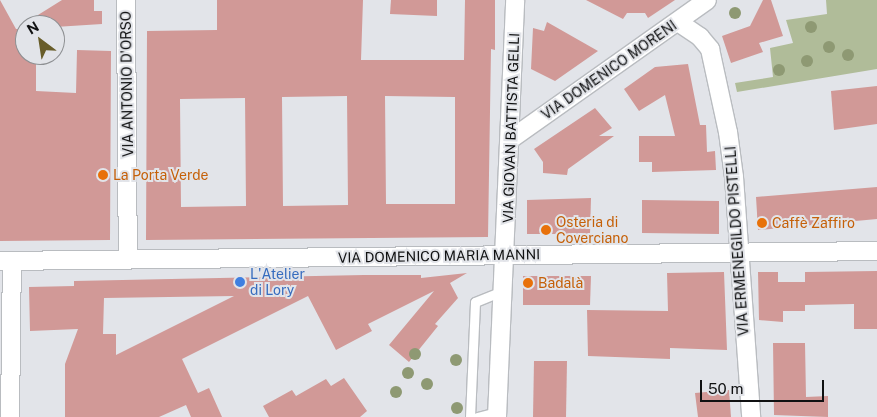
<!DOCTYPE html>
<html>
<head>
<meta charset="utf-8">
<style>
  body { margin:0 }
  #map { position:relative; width:877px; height:417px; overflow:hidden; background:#e2e4e9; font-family:"Public Sans",sans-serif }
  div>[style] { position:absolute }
  .green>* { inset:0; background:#b0bc99 }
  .building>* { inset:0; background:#d19997 }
  .roads { filter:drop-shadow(1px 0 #b9bcc0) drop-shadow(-1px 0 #b9bcc0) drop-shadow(0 1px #b9bcc0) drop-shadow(0 -1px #b9bcc0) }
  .lane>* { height:9px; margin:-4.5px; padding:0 4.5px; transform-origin:4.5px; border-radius:4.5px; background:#fff }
  .street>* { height:18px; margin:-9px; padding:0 9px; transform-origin:9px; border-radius:9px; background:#fff }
  .trees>* { width:12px; height:12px; margin:-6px; border-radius:50%; background:#8e9973 }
  .dots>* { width:14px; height:14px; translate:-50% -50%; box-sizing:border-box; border:2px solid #e2e4e9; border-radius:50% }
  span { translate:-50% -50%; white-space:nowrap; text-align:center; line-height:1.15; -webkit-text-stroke:4px #e2e4e9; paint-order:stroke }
  .street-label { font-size:14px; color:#101112 }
  .food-label { font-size:14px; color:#c56008 }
  .left { translate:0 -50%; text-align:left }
  .shop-label { font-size:14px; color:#366cbe }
  .north { position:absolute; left:15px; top:15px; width:50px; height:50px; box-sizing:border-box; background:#e2e4e9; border:1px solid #8e9093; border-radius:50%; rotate:329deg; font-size:14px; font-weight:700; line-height:20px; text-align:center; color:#101112 }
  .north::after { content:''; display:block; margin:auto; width:18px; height:22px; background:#685d2a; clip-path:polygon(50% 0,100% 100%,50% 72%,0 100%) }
  .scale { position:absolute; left:700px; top:380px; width:124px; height:22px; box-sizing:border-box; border:2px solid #101112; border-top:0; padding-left:6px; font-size:15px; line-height:18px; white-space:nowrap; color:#101112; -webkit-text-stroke:4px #e2e4e9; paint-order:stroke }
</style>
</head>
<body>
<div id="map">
  <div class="green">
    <i style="clip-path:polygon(826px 0,877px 0,877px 69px,737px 92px,735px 83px,773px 77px,770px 48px,793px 43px,786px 20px,827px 14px)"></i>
  </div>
  <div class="building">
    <i style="clip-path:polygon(0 0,16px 29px,25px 29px,25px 55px,36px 55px,36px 91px,76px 93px,77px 50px,111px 51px,110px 240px,0 241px)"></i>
    <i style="clip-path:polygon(62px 0,94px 0,94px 11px,102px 11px,102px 24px,55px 27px,38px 25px,38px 15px)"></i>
    <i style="clip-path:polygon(evenodd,217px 0,363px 0,361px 60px,464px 60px,465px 0,495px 0,495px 50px,491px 49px,488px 237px,146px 240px,147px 31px,217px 30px,217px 0,347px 96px,348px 205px,283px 206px,282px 97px,347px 96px,217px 0,385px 96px,455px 97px,455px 204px,386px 204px,385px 96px,217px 0,245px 98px,246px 206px,181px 207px,180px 99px,245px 98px)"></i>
    <i style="clip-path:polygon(391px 0,437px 0,437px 16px,390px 14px)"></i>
    <i style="clip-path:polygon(586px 0,675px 0,648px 18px,645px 13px,627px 13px,623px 19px)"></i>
    <i style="clip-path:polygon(763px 0,771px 0,783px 36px,759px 43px,763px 52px,731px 63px,722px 36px,750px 26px)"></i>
    <i style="clip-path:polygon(547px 22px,598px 51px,555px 81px,531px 69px,533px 28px,544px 31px)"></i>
    <i style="clip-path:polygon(688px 64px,700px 125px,706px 125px,707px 152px,715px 151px,716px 170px,652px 172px,652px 162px,639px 162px,639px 136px,675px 136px,665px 95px,639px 111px,624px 89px,655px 67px)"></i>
    <i style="clip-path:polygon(877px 86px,877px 124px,834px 130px,831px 91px)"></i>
    <i style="clip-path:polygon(595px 108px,612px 128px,599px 136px,614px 136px,568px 169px,567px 175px,543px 173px,543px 162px,534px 149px)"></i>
    <i style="clip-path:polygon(877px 187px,877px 219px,758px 230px,756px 197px)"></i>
    <i style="clip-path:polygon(591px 198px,590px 234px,527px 234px,527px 200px)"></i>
    <i style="clip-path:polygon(642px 200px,719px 201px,719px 234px,642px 233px)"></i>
    <i style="clip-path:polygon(877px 271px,877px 329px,854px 329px,854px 304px,805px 305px,805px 311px,783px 311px,783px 322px,759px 320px,758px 272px,778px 272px,778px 282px,805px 282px,805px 272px)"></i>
    <i style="clip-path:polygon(724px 272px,727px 350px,670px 348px,670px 359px,588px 356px,587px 310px,668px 311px,667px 273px)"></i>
    <i style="clip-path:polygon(evenodd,467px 273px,450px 283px,458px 298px,435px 324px,438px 326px,409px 362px,389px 345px,434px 291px,368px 324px,372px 331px,336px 350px,308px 296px,182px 359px,198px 393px,209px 388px,222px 417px,191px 417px,186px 405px,159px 417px,65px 417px,65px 364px,78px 329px,30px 331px,29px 287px,74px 286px,74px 281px,364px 275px,421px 275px,421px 278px,467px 273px,234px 296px,116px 355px,116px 334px,103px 334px,104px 298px,234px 296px)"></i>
    <i style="clip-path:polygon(523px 276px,591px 276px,590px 305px,523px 305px)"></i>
    <i style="clip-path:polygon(773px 343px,805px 343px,806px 397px,828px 396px,828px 417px,774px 415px)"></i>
    <i style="clip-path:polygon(534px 361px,567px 361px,566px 417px,533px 417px)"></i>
    <i style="clip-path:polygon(344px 378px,367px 411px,360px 417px,269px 417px,263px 406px,292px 390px,296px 396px,326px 379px,331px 386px)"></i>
    <i style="clip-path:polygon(729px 390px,731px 417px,698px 417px,695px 393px)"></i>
  </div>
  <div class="roads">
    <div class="lane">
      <i style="left:470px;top:417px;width:115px;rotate:-87.5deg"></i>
      <i style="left:475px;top:302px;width:31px;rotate:-22deg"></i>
      <i style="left:477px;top:417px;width:21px;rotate:-14deg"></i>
    </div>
    <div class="street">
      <i style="left:126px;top:0;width:258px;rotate:89.6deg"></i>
      <i style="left:678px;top:22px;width:27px;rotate:34deg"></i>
      <i style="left:700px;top:37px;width:16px;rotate:50deg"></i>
      <i style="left:710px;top:49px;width:85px;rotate:77.8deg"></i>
      <i style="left:728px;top:132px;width:45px;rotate:82.4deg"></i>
      <i style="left:734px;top:177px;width:241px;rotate:85.9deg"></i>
      <i style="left:511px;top:139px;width:240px;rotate:-35.3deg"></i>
      <i style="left:0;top:261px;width:877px;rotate:-0.65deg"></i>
      <i style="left:10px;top:417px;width:156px;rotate:-89.3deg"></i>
      <i style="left:497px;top:417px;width:417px;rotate:-87.5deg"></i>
    </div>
  </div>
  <div class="trees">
    <i style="left:735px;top:13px"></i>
    <i style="left:811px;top:27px"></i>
    <i style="left:829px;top:47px"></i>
    <i style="left:848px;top:55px"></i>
    <i style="left:807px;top:61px"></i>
    <i style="left:779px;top:70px"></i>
    <i style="left:415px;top:354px"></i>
    <i style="left:456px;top:360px"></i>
    <i style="left:408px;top:373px"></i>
    <i style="left:427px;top:384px"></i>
    <i style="left:396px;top:392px"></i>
    <i style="left:457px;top:408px"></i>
  </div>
  <div class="dots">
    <i style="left:103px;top:175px;background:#e8710a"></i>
    <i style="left:762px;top:223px;background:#e8710a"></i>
    <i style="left:546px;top:230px;background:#e8710a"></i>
    <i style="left:240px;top:282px;background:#3f7fe0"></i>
    <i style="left:528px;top:283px;background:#e8710a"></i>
  </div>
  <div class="street-label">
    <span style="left:609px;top:70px;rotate:-35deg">VIA DOMENICO MORENI</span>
    <span style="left:127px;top:84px;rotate:-91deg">VIA ANTONIO D'ORSO</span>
    <span style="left:511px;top:128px;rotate:-88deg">VIA GIOVAN BATTISTA GELLI</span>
    <span style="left:737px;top:241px;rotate:-94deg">VIA ERMENEGILDO PISTELLI</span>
    <span style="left:439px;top:256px;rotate:-1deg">VIA DOMENICO MARIA MANNI</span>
  </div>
  <div class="food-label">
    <span class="left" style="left:113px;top:175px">La Porta Verde</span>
    <span class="left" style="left:556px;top:230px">Osteria di<br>Coverciano</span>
    <span class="left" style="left:772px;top:223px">Caffè Zaffiro</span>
    <span class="left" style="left:538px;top:283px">Badalà</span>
  </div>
  <div class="shop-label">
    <span class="left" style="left:250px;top:282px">L'Atelier<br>di Lory</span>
  </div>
  <div class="north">N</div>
  <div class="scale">50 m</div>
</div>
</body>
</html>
